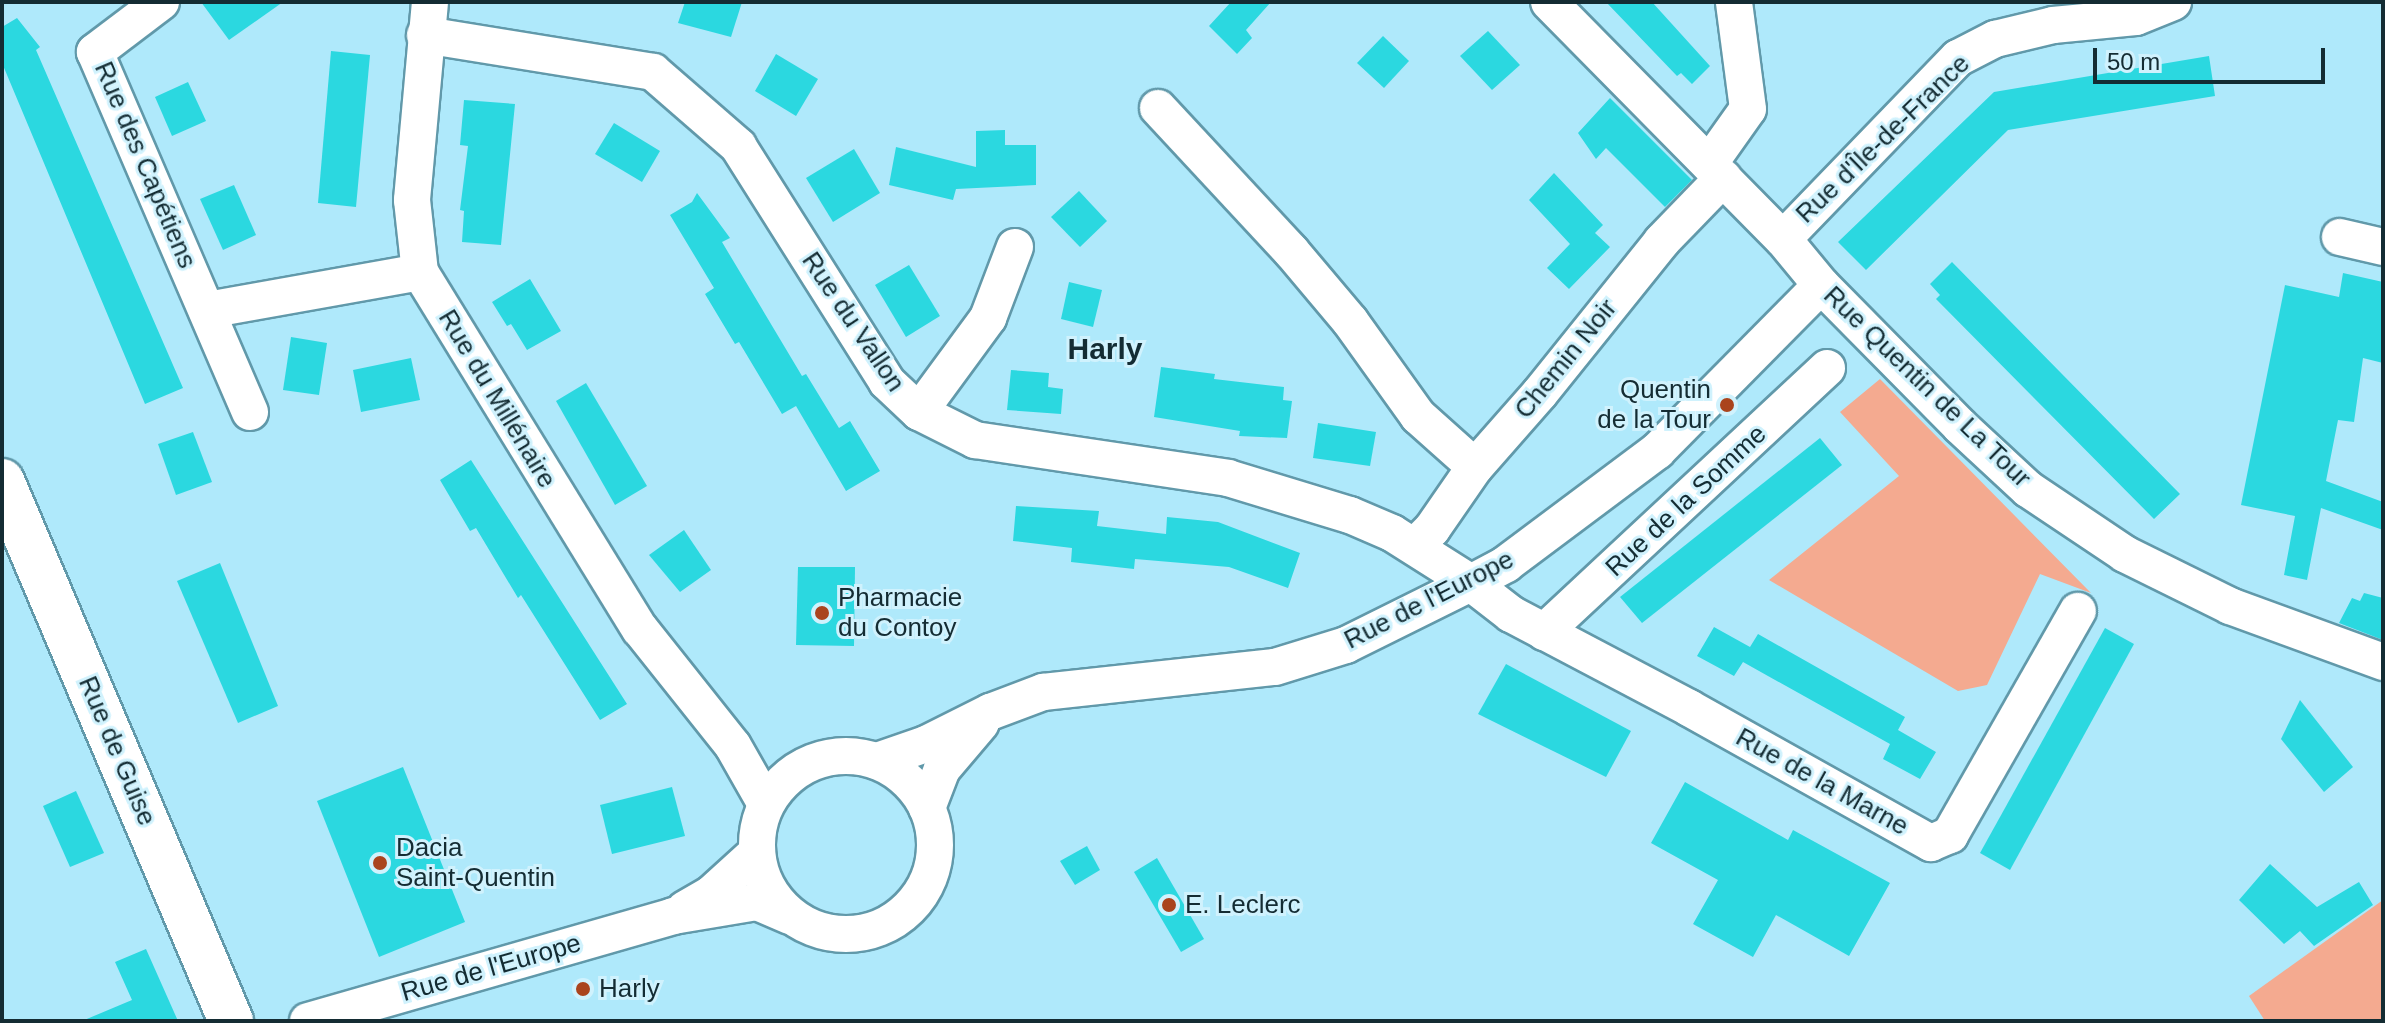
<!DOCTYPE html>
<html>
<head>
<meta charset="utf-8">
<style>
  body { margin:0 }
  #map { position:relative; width:2385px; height:1023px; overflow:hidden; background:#afe9fb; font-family:Arial,sans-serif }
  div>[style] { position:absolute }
  .green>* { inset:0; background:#f4aa90 }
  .building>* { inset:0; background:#2bd8e0 }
  .roads { filter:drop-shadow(2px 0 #6199aa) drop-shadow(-2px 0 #6199aa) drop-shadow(0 2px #6199aa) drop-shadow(0 -2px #6199aa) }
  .minor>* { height:36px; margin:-18px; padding:0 18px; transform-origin:18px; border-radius:18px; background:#fff }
  .minor>.ring { margin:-18px; padding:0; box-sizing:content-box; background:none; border:36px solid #fff; border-radius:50% }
  .secondary>* { height:44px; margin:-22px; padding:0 22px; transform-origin:22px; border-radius:22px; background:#fff }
  .dots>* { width:22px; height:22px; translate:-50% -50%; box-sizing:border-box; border:4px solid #d0f2fd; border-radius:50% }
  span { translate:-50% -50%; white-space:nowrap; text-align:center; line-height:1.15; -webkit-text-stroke:6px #d0f2fd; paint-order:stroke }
  .street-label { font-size:26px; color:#142c33 }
  .poi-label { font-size:26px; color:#142c33 }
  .right { translate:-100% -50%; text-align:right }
  .left { translate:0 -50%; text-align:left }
  .quarter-label { font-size:30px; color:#142c33; font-weight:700 }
  .frame { position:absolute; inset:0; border:4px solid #142c33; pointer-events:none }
  .scale { position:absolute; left:2093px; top:48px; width:232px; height:36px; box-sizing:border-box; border:4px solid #142c33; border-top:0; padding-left:10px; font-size:24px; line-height:28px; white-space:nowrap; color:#142c33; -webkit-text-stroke:6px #d0f2fd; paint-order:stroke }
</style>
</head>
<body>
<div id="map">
  <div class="green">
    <i style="clip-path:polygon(1880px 379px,2091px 593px,2040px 574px,1987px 685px,1958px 691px,1769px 580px,1899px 476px,1840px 412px)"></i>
    <i style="clip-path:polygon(2383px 900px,2383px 1021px,2265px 1021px,2249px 996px)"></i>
  </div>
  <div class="building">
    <i style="clip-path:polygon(201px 2px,283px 2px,229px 40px)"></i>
    <i style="clip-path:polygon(685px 2px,742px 2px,731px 37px,678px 23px)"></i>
    <i style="clip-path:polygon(1231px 2px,1271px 2px,1246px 30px,1252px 38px,1237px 54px,1209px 26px)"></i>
    <i style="clip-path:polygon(1606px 2px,1652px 2px,1710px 66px,1692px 84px,1681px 73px,1677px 76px)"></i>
    <i style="clip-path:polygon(17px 18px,40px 47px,36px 50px,183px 388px,145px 404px,2px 63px,2px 27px)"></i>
    <i style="clip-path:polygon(1488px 31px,1520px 65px,1492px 90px,1460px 56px)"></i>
    <i style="clip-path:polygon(1383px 36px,1409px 61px,1384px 88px,1357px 63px)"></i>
    <i style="clip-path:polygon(331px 51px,370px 55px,356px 207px,318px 203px)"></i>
    <i style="clip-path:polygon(776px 54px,818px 79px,796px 116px,755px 91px)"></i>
    <i style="clip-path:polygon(2209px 56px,2215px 96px,2008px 130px,1866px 270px,1838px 242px,1994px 92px)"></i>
    <i style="clip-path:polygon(188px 82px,206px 121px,172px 136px,155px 97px)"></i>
    <i style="clip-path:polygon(1610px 98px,1692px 180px,1665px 207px,1606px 148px,1596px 159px,1578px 133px)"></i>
    <i style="clip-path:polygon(464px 100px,515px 104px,501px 245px,462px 242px,464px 211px,460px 210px,468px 146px,460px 145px)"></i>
    <i style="clip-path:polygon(614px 123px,660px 151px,642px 182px,595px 154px)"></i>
    <i style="clip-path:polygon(1005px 130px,1005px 145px,1036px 145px,1036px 185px,956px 189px,953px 200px,889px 185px,896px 147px,976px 167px,976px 131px)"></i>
    <i style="clip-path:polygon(854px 149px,880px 193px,833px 222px,806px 178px)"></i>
    <i style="clip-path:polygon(1554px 173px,1603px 225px,1595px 233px,1610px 247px,1569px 289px,1547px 268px,1570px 244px,1529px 200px)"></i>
    <i style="clip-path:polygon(234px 185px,256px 235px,223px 250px,200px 199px)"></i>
    <i style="clip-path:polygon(1079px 191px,1107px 221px,1080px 247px,1051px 217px)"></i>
    <i style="clip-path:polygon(697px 193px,730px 238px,722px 242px,802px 376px,806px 374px,839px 428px,850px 421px,880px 471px,846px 491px,796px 406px,782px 414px,739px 342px,735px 344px,705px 294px,714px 288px,670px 215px,692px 202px)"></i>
    <i style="clip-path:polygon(1952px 262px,2180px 494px,2154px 519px,1936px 299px,1940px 295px,1930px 284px)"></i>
    <i style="clip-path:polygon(909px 265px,940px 316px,906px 337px,875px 285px)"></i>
    <i style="clip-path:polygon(2343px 273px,2383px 282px,2383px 363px,2363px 358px,2354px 422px,2338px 420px,2326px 481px,2383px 502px,2383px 530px,2321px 508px,2307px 580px,2284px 575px,2295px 516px,2241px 505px,2285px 285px,2339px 297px)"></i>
    <i style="clip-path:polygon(530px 279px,561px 331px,527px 350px,511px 324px,507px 326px,492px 302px)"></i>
    <i style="clip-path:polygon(1069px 282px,1102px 290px,1093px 327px,1061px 319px)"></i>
    <i style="clip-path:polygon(291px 337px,327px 343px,319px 395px,283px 390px)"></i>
    <i style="clip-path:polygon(411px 358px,420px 400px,361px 412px,353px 370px)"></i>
    <i style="clip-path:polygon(1161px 367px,1215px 374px,1214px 379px,1284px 387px,1283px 400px,1292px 401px,1287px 438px,1239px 436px,1240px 431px,1154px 417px)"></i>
    <i style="clip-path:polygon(1011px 370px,1049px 373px,1048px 387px,1063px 389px,1061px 414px,1007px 410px)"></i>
    <i style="clip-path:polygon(586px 383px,647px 486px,615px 505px,556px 401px)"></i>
    <i style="clip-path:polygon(1318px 423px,1376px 432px,1370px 466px,1313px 458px)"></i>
    <i style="clip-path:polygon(193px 432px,212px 482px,176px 495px,158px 444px)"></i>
    <i style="clip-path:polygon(1820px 438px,1842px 465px,1642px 623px,1620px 597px)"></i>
    <i style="clip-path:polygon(471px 460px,627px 704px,600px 720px,521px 595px,518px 598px,476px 528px,470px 531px,440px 480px)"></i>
    <i style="clip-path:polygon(1016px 506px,1099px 511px,1097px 526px,1166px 534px,1167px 517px,1218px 522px,1300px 553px,1288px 588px,1229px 567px,1135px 559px,1134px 569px,1071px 562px,1072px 548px,1013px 541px)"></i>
    <i style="clip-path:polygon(684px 530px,711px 570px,680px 592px,649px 555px)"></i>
    <i style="clip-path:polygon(220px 563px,278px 706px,238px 723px,177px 581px)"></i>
    <i style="clip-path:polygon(798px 567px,855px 567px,854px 646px,796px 645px)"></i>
    <i style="clip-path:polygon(2364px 593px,2383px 598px,2383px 640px,2339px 623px,2352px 598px,2360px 601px)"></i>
    <i style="clip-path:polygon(1714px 627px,1750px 647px,1758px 634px,1905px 717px,1898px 730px,1936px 752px,1920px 779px,1883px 759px,1890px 744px,1743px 662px,1734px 676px,1697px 656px)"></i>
    <i style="clip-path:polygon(2105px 628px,2134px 644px,2010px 870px,1980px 853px)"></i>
    <i style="clip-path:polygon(1506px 664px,1631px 731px,1606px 777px,1478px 714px)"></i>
    <i style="clip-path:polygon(2300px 700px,2353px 767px,2324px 792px,2281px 739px)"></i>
    <i style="clip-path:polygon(403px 767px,465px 922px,379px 957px,317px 801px)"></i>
    <i style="clip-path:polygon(1685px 782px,1788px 840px,1793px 830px,1890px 883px,1849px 956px,1776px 915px,1753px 957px,1693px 924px,1718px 880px,1651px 843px)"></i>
    <i style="clip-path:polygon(672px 787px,685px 836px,612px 854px,600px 805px)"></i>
    <i style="clip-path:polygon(76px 791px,104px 853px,70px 867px,43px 806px)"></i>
    <i style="clip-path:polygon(1087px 846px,1100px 870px,1075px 885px,1060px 861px)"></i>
    <i style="clip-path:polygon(1157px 858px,1204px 939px,1181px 952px,1134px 872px)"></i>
    <i style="clip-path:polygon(2270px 864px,2317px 907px,2359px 882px,2373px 905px,2314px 946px,2300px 931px,2284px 944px,2239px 900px)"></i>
    <i style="clip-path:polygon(146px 949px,178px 1021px,82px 1021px,132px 1000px,115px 962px)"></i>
  </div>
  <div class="roads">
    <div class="minor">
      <i style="left:161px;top:2px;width:83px;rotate:142.9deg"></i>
      <i style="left:95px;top:52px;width:392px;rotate:66.7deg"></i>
      <i style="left:430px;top:2px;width:199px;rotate:95.2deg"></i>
      <i style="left:412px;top:200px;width:72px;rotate:83.7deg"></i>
      <i style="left:420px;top:272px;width:419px;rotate:58.4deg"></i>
      <i style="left:640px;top:629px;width:149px;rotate:51.5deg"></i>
      <i style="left:733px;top:746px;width:67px;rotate:60.4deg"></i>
      <i style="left:1549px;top:2px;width:333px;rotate:45.4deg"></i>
      <i style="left:1783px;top:239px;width:60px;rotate:50.4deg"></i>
      <i style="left:1821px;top:285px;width:198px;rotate:45.4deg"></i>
      <i style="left:1960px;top:426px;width:93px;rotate:42.8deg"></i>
      <i style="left:2028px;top:489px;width:117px;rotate:33.8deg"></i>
      <i style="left:2125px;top:554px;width:117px;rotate:26.3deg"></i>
      <i style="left:2230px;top:606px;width:163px;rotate:20.1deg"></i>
      <i style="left:425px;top:35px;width:231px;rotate:9.2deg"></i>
      <i style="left:653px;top:72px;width:113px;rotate:41deg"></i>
      <i style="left:738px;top:146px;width:279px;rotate:57.7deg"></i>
      <i style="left:887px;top:382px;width:44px;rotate:43.2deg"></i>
      <i style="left:919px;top:412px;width:63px;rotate:26.6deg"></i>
      <i style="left:975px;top:440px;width:256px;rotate:8.5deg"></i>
      <i style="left:1228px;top:478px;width:127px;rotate:16.9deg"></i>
      <i style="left:1350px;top:515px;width:46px;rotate:23.2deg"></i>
      <i style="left:1392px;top:533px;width:93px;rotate:32.3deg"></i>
      <i style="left:1471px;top:583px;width:51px;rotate:37.8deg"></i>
      <i style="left:1511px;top:614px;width:201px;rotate:27.8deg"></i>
      <i style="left:1689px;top:708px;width:277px;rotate:29.2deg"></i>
      <i style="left:1931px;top:843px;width:21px;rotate:-23deg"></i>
      <i style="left:1950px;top:835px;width:258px;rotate:-60.3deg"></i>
      <i style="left:1158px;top:108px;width:195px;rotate:47.1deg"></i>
      <i style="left:1291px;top:251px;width:92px;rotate:49.9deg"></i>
      <i style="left:1350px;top:321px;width:117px;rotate:54.4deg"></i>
      <i style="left:1418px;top:416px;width:76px;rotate:41.8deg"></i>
      <i style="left:1709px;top:164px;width:67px;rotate:-54.7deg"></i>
      <i style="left:1748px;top:109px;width:108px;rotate:-97.5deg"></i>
      <i style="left:2340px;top:237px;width:44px;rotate:13.1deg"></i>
      <i style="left:1783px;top:239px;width:252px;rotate:-46deg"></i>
      <i style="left:1958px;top:58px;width:42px;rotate:-27.2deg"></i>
      <i style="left:1995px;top:39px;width:60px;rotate:-13.6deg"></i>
      <i style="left:2053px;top:25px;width:83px;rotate:-5.5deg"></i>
      <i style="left:2136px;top:17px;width:40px;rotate:-22deg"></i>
      <i style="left:207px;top:310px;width:216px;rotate:-10.1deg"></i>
      <i style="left:919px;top:412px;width:117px;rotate:-53.7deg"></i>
      <i style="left:988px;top:318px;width:76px;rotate:-69.2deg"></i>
      <i style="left:1415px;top:546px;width:24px;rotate:-45deg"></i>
      <i style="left:1432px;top:529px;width:75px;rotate:-55.3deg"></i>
      <i style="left:1475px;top:467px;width:98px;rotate:-48.7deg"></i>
      <i style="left:1540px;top:393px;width:195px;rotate:-51.2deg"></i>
      <i style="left:1662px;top:241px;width:88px;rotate:-45.9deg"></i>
      <i style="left:1544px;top:632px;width:387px;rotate:-43deg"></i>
      <i class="ring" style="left:757px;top:756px;width:142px;height:142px"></i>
      <i style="left:877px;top:761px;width:52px;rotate:-19.1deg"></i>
      <i style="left:926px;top:744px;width:72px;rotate:-26.6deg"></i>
      <i style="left:990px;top:712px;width:57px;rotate:-20.7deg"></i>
      <i style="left:1043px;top:692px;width:233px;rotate:-6.2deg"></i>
      <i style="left:1275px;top:667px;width:74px;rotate:-17.2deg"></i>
      <i style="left:1346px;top:645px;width:140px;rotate:-26.4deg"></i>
      <i style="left:1471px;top:583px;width:40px;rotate:-28deg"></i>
      <i style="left:1506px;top:564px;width:189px;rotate:-36.8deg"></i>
      <i style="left:1657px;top:451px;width:233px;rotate:-45.3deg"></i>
      <i style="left:927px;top:808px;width:42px;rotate:-69deg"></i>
      <i style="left:942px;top:769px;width:60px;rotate:-49.7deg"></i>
      <i style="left:685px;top:909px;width:30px;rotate:-30deg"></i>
      <i style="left:711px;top:894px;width:61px;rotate:-42.3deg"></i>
      <i style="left:308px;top:1021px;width:380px;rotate:-16deg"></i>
      <i style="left:673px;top:916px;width:85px;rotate:-9.5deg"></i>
      <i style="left:757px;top:902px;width:36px;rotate:23deg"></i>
    </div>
    <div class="secondary">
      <i style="left:2px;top:481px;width:587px;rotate:67.02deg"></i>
    </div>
  </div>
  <div class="dots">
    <i style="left:1727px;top:405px;background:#aa441d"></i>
    <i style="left:822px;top:613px;background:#aa441d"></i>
    <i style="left:380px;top:863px;background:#aa441d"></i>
    <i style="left:1169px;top:905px;background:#aa441d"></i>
    <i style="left:583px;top:989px;background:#aa441d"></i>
  </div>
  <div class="street-label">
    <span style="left:1883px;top:139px;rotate:-44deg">Rue d'Île-de-France</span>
    <span style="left:145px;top:165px;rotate:67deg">Rue des Capétiens</span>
    <span style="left:853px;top:322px;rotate:56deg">Rue du Vallon</span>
    <span style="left:1566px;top:359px;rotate:-51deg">Chemin Noir</span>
    <span style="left:1927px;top:387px;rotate:44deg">Rue Quentin de La Tour</span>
    <span style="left:497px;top:399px;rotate:59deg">Rue du Millénaire</span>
    <span style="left:1686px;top:501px;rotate:-43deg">Rue de la Somme</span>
    <span style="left:1429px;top:600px;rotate:-27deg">Rue de l'Europe</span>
    <span style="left:117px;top:751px;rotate:67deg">Rue de Guise</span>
    <span style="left:1822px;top:782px;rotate:29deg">Rue de la Marne</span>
    <span style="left:491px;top:968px;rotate:-16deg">Rue de l'Europe</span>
  </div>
  <div class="poi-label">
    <span class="right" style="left:1711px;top:405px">Quentin<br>de la Tour</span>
    <span class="left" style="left:838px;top:613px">Pharmacie<br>du Contoy</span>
    <span class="left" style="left:396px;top:863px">Dacia<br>Saint-Quentin</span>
    <span class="left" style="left:1185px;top:905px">E. Leclerc</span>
    <span class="left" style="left:599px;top:989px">Harly</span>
  </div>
  <div class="quarter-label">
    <span style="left:1105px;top:349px">Harly</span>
  </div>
  <div class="frame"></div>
  <div class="scale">50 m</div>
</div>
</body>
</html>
